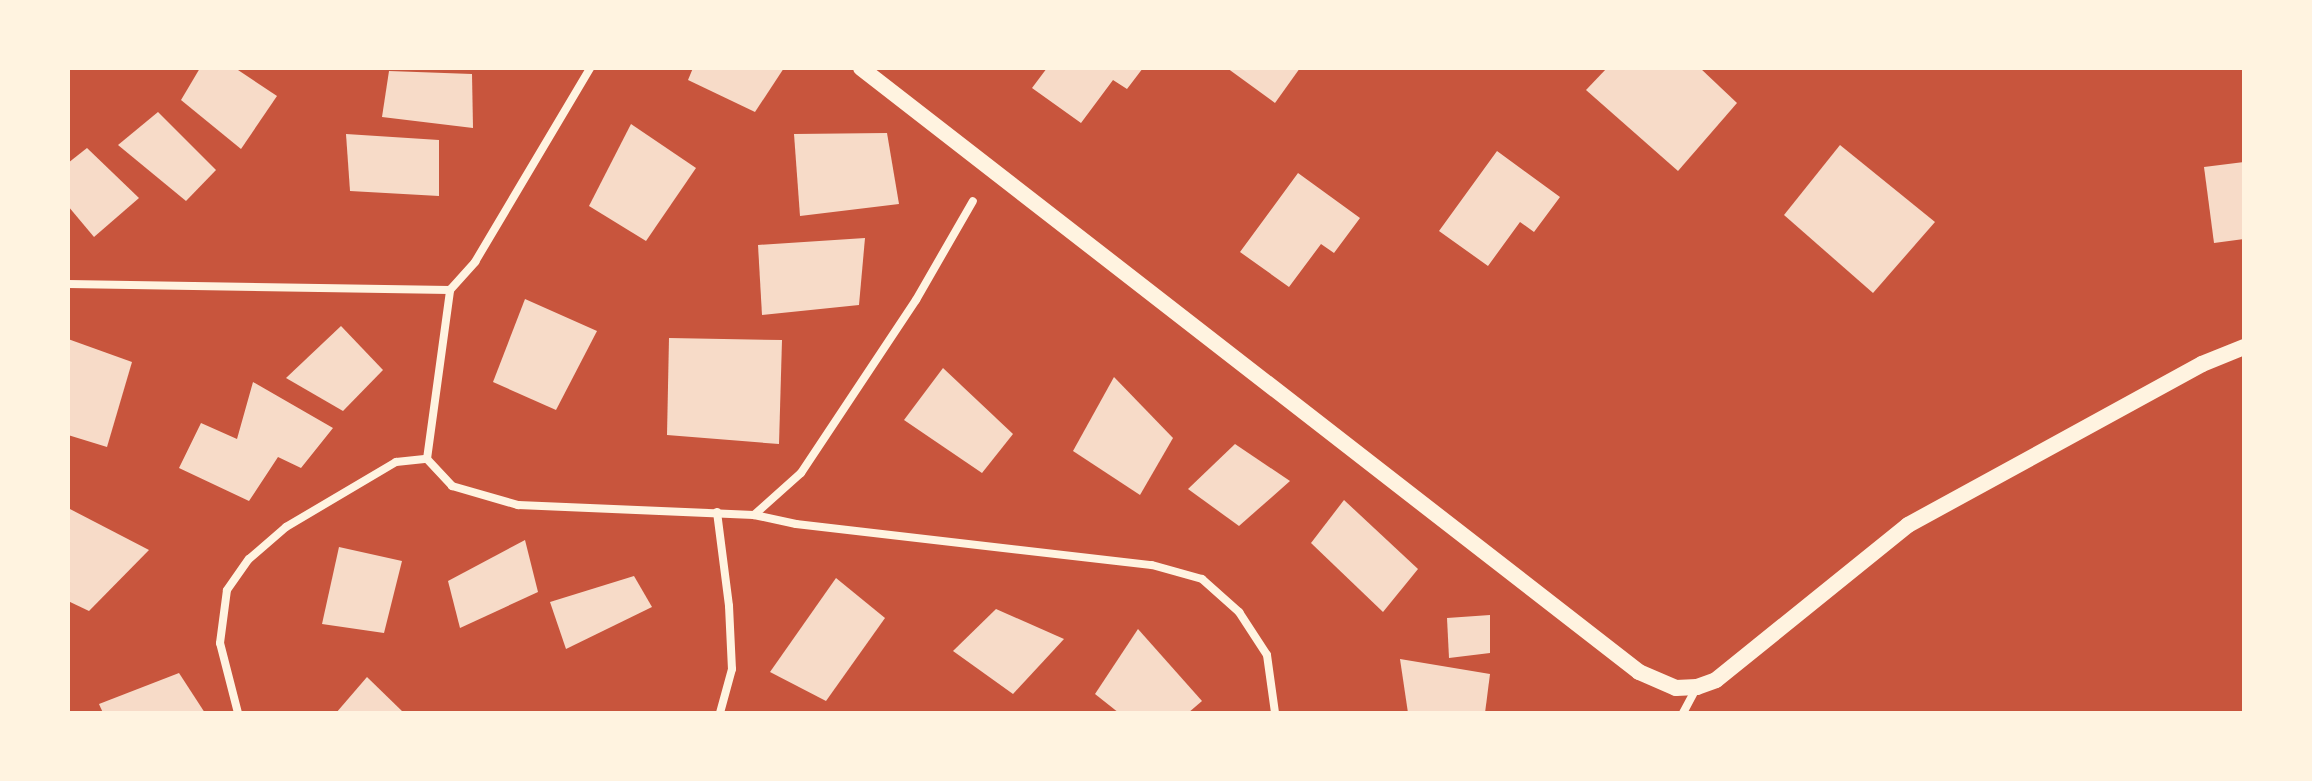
<!DOCTYPE html>
<html>
<head>
<meta charset="utf-8">
<style>
  body { margin:0 }
  #map { position:relative; width:2312px; height:781px; overflow:hidden; background:#c8553d; font-family:Literata,serif }
  div>[style] { position:absolute }
  .building>* { inset:0; background:#f7dbc8 }
  .minor>* { height:8px; margin:-4px; padding:0 4px; transform-origin:4px; border-radius:4px; background:#fff3e0 }
  .secondary>* { height:16px; margin:-8px; padding:0 8px; transform-origin:8px; border-radius:8px; background:#fff3e0 }
  span { translate:-50% -50%; white-space:nowrap; text-align:center; line-height:1.15; -webkit-text-stroke:7px #fff3e0; paint-order:stroke }
  .frame { position:absolute; inset:0; border:70px solid #fff3e0; pointer-events:none }
</style>
</head>
<body>
<div id="map">
  <div class="building">
    <i style="clip-path:polygon(200px 68px,235px 68px,277px 96px,241px 149px,181px 100px)"></i>
    <i style="clip-path:polygon(693px 68px,784px 68px,755px 112px,688px 80px)"></i>
    <i style="clip-path:polygon(1047px 68px,1143px 68px,1127px 89px,1113px 80px,1081px 123px,1032px 88px)"></i>
    <i style="clip-path:polygon(1227px 68px,1300px 68px,1275px 103px)"></i>
    <i style="clip-path:polygon(1607px 68px,1700px 68px,1737px 103px,1678px 171px,1586px 90px)"></i>
    <i style="clip-path:polygon(389px 71px,472px 74px,473px 128px,382px 117px)"></i>
    <i style="clip-path:polygon(158px 112px,216px 170px,186px 201px,118px 145px)"></i>
    <i style="clip-path:polygon(631px 124px,696px 168px,646px 241px,589px 206px)"></i>
    <i style="clip-path:polygon(887px 133px,899px 204px,800px 216px,794px 134px)"></i>
    <i style="clip-path:polygon(346px 134px,439px 140px,439px 196px,350px 191px)"></i>
    <i style="clip-path:polygon(1840px 145px,1935px 222px,1873px 293px,1784px 215px)"></i>
    <i style="clip-path:polygon(87px 148px,139px 198px,94px 237px,68px 206px,68px 163px)"></i>
    <i style="clip-path:polygon(1497px 151px,1560px 197px,1534px 232px,1520px 222px,1488px 266px,1439px 231px)"></i>
    <i style="clip-path:polygon(2244px 162px,2244px 239px,2214px 243px,2204px 167px)"></i>
    <i style="clip-path:polygon(1298px 173px,1360px 218px,1334px 253px,1321px 244px,1289px 287px,1240px 252px)"></i>
    <i style="clip-path:polygon(865px 238px,859px 305px,762px 315px,758px 245px)"></i>
    <i style="clip-path:polygon(525px 299px,597px 331px,556px 410px,493px 382px)"></i>
    <i style="clip-path:polygon(341px 326px,383px 370px,343px 411px,286px 378px)"></i>
    <i style="clip-path:polygon(669px 338px,782px 340px,779px 444px,667px 435px)"></i>
    <i style="clip-path:polygon(68px 339px,132px 362px,107px 447px,68px 435px)"></i>
    <i style="clip-path:polygon(943px 368px,1013px 434px,982px 473px,904px 420px)"></i>
    <i style="clip-path:polygon(1114px 377px,1173px 438px,1140px 495px,1073px 451px)"></i>
    <i style="clip-path:polygon(253px 382px,333px 428px,301px 468px,278px 457px,249px 501px,179px 468px,201px 423px,237px 439px)"></i>
    <i style="clip-path:polygon(1235px 444px,1290px 481px,1239px 526px,1188px 489px)"></i>
    <i style="clip-path:polygon(1344px 500px,1418px 569px,1383px 612px,1311px 543px)"></i>
    <i style="clip-path:polygon(68px 508px,149px 550px,89px 611px,68px 601px)"></i>
    <i style="clip-path:polygon(525px 540px,538px 592px,460px 628px,448px 581px)"></i>
    <i style="clip-path:polygon(339px 547px,402px 561px,384px 633px,322px 624px)"></i>
    <i style="clip-path:polygon(634px 576px,652px 607px,566px 649px,550px 602px)"></i>
    <i style="clip-path:polygon(836px 578px,885px 618px,826px 701px,770px 672px)"></i>
    <i style="clip-path:polygon(996px 609px,1064px 639px,1013px 694px,953px 651px)"></i>
    <i style="clip-path:polygon(1490px 615px,1490px 653px,1449px 658px,1447px 618px)"></i>
    <i style="clip-path:polygon(1138px 629px,1202px 701px,1188px 713px,1119px 713px,1095px 694px)"></i>
    <i style="clip-path:polygon(1400px 659px,1490px 674px,1485px 713px,1408px 713px)"></i>
    <i style="clip-path:polygon(179px 673px,205px 713px,103px 713px,99px 704px)"></i>
    <i style="clip-path:polygon(367px 677px,404px 713px,336px 713px)"></i>
  </div>
  <div class="minor">
    <i style="left:68px;top:284px;width:382px;rotate:0.9deg"></i>
    <i style="left:450px;top:290px;width:38px;rotate:-48deg"></i>
    <i style="left:475px;top:262px;width:226px;rotate:-59.3deg"></i>
    <i style="left:427px;top:459px;width:37px;rotate:47deg"></i>
    <i style="left:452px;top:486px;width:69px;rotate:16.1deg"></i>
    <i style="left:518px;top:505px;width:236px;rotate:2.4deg"></i>
    <i style="left:754px;top:515px;width:63px;rotate:-41.8deg"></i>
    <i style="left:801px;top:473px;width:208px;rotate:-56.4deg"></i>
    <i style="left:916px;top:300px;width:114px;rotate:-60.1deg"></i>
    <i style="left:717px;top:512px;width:95px;rotate:82.7deg"></i>
    <i style="left:729px;top:606px;width:63px;rotate:87.3deg"></i>
    <i style="left:732px;top:669px;width:46px;rotate:105.3deg"></i>
    <i style="left:754px;top:515px;width:43px;rotate:12.1deg"></i>
    <i style="left:796px;top:524px;width:358px;rotate:6.6deg"></i>
    <i style="left:1152px;top:565px;width:52px;rotate:15.6deg"></i>
    <i style="left:1202px;top:579px;width:50px;rotate:41.7deg"></i>
    <i style="left:1239px;top:612px;width:51px;rotate:56.9deg"></i>
    <i style="left:1267px;top:655px;width:59px;rotate:82.1deg"></i>
    <i style="left:238px;top:713px;width:72px;rotate:-104.4deg"></i>
    <i style="left:220px;top:643px;width:53px;rotate:-82.5deg"></i>
    <i style="left:227px;top:590px;width:38px;rotate:-55deg"></i>
    <i style="left:249px;top:559px;width:49px;rotate:-40.9deg"></i>
    <i style="left:286px;top:527px;width:128px;rotate:-30.6deg"></i>
    <i style="left:396px;top:462px;width:31px;rotate:-6deg"></i>
    <i style="left:427px;top:459px;width:171px;rotate:-82.2deg"></i>
    <i style="left:1683px;top:713px;width:30px;rotate:-62deg"></i>
  </div>
  <div class="secondary">
    <i style="left:861px;top:68px;width:985px;rotate:37.82deg"></i>
    <i style="left:1639px;top:672px;width:40px;rotate:23.4deg"></i>
    <i style="left:1676px;top:688px;width:21px;rotate:-3deg"></i>
    <i style="left:1697px;top:687px;width:20px;rotate:-20deg"></i>
    <i style="left:1716px;top:680px;width:247px;rotate:-38.9deg"></i>
    <i style="left:1908px;top:525px;width:335px;rotate:-28.7deg"></i>
    <i style="left:2202px;top:364px;width:45px;rotate:-22deg"></i>
  </div>
  <div class="frame"></div>
</div>
</body>
</html>
